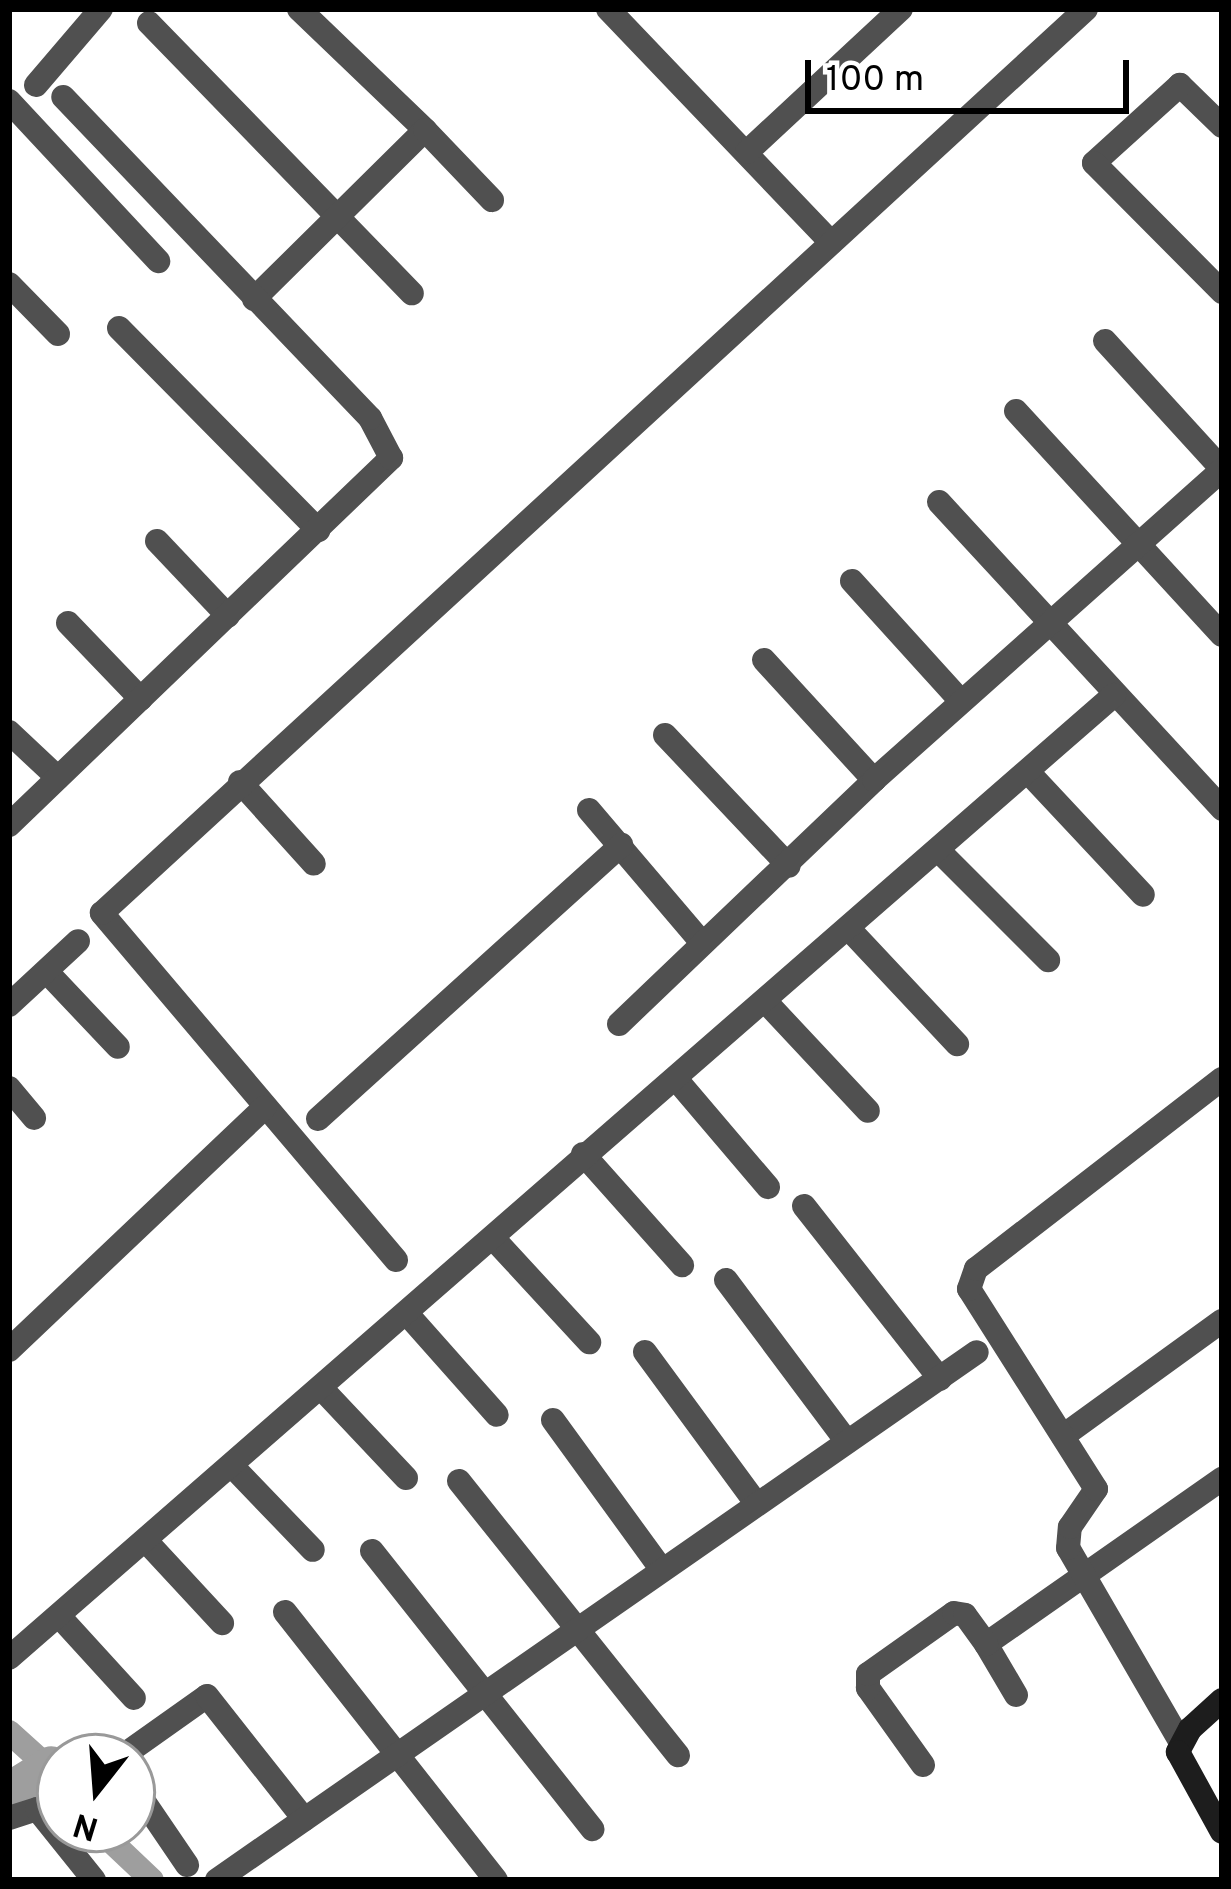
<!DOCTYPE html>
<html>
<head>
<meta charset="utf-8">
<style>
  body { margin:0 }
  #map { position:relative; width:1231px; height:1889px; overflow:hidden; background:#fff; font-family:Overpass,sans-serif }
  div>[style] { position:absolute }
  .canal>* { height:24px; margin:-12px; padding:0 12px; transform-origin:12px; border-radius:12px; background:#9e9e9e }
  .river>* { height:39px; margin:-19.5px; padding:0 19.5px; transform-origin:19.5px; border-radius:19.5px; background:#9e9e9e }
  .street>* { height:24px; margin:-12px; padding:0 12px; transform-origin:12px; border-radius:12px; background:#505050 }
  .secondary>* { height:24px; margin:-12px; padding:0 12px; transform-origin:12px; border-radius:12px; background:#1d1d1d }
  span { translate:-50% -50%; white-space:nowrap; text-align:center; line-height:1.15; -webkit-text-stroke:10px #fff; paint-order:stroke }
  .frame { position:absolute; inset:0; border:12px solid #000; pointer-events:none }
  .north { position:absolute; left:36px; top:1733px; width:120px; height:120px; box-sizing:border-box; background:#fff; border:3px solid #999; border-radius:50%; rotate:197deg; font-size:33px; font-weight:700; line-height:48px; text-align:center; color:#000 }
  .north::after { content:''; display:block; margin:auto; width:42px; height:54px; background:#000; clip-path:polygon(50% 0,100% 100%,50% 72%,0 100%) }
  .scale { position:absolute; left:805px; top:60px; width:324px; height:54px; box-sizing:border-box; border:6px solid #000; border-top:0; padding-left:15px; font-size:36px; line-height:42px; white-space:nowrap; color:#000; -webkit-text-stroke:9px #fff; paint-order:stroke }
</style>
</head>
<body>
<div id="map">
  <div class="canal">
    <i style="left:9px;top:1732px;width:69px;rotate:42deg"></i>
    <i style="left:98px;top:1829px;width:74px;rotate:43.4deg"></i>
  </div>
  <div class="river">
    <i style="left:9px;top:1791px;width:49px;rotate:-31.8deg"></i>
  </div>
  <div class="street">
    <i style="left:299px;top:9px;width:175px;rotate:43.8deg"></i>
    <i style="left:608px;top:9px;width:323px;rotate:46.3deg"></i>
    <i style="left:149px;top:23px;width:377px;rotate:45.8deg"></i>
    <i style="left:36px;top:85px;width:100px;rotate:-49.5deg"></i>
    <i style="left:9px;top:101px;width:219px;rotate:47deg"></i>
    <i style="left:1222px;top:126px;width:59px;rotate:-135.7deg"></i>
    <i style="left:1180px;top:85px;width:116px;rotate:137.8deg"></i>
    <i style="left:1094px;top:163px;width:182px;rotate:45.2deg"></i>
    <i style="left:747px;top:152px;width:210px;rotate:-42.9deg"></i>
    <i style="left:9px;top:284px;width:70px;rotate:45.6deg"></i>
    <i style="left:254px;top:299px;width:240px;rotate:-44.7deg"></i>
    <i style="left:425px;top:130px;width:97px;rotate:46.3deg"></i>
    <i style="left:119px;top:328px;width:284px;rotate:45.4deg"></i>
    <i style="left:1105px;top:341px;width:173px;rotate:47.6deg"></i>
    <i style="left:1016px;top:411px;width:304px;rotate:47.4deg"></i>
    <i style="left:939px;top:502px;width:418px;rotate:47.3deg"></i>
    <i style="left:157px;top:541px;width:103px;rotate:46.6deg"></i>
    <i style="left:852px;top:581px;width:162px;rotate:47.8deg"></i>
    <i style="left:68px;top:623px;width:105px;rotate:46.2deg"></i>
    <i style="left:764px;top:660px;width:163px;rotate:47.5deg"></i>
    <i style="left:9px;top:732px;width:67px;rotate:43.2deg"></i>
    <i style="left:665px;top:735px;width:180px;rotate:46.6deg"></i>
    <i style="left:1028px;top:772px;width:168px;rotate:46.9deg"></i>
    <i style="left:240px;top:782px;width:110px;rotate:47.9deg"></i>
    <i style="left:589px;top:810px;width:175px;rotate:49.6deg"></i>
    <i style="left:9px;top:825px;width:530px;rotate:-43.85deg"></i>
    <i style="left:391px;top:458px;width:45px;rotate:-117.7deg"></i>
    <i style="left:370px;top:418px;width:444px;rotate:-133.7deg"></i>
    <i style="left:940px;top:852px;width:153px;rotate:45deg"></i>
    <i style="left:849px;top:929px;width:158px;rotate:46.8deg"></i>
    <i style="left:47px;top:972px;width:103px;rotate:46.6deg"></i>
    <i style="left:766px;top:1002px;width:149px;rotate:46.9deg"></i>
    <i style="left:9px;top:1005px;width:94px;rotate:-42.8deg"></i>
    <i style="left:619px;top:1024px;width:353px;rotate:-43.7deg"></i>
    <i style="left:874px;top:780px;width:466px;rotate:-41.7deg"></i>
    <i style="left:676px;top:1079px;width:142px;rotate:49.6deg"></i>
    <i style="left:9px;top:1088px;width:39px;rotate:50deg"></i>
    <i style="left:318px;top:1119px;width:409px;rotate:-42.1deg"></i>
    <i style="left:583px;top:1154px;width:149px;rotate:48.3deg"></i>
    <i style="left:804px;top:1206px;width:220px;rotate:51.8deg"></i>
    <i style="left:493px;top:1238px;width:142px;rotate:47.3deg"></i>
    <i style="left:396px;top:1260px;width:455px;rotate:-130.3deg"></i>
    <i style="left:102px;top:913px;width:1336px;rotate:-42.57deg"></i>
    <i style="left:726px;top:1280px;width:202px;rotate:53.2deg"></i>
    <i style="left:409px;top:1316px;width:132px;rotate:48.4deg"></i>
    <i style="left:9px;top:1350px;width:352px;rotate:-43.5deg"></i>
    <i style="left:645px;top:1352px;width:187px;rotate:53.7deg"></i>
    <i style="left:323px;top:1390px;width:121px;rotate:46.7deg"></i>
    <i style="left:553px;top:1420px;width:185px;rotate:54deg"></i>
    <i style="left:1063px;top:1436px;width:196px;rotate:-35.9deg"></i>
    <i style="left:233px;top:1467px;width:115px;rotate:46.1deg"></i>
    <i style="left:459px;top:1481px;width:351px;rotate:51.4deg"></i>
    <i style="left:146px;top:1541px;width:112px;rotate:47.2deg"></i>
    <i style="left:372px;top:1551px;width:355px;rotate:51.6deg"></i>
    <i style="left:285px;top:1612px;width:341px;rotate:51.8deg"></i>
    <i style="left:59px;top:1616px;width:111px;rotate:47.6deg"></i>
    <i style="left:9px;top:1658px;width:1466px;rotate:-41.07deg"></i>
    <i style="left:1016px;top:1695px;width:59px;rotate:-120.5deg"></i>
    <i style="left:986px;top:1644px;width:288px;rotate:-35deg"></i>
    <i style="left:1180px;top:1741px;width:223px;rotate:-120.1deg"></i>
    <i style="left:1068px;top:1548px;width:21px;rotate:-85deg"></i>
    <i style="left:1070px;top:1527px;width:46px;rotate:-55.6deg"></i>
    <i style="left:1096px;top:1489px;width:237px;rotate:-122.4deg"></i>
    <i style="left:969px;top:1289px;width:21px;rotate:-71deg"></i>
    <i style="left:976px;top:1269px;width:311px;rotate:-37.7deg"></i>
    <i style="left:121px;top:1757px;width:105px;rotate:-35.3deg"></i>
    <i style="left:207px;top:1696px;width:157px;rotate:51.7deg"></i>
    <i style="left:923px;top:1765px;width:95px;rotate:-125.5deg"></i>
    <i style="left:868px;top:1688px;width:14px;rotate:-90deg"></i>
    <i style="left:868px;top:1674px;width:105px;rotate:-35.3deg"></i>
    <i style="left:954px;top:1613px;width:11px;rotate:10deg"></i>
    <i style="left:965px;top:1615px;width:36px;rotate:54deg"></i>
    <i style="left:132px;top:1784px;width:98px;rotate:55.8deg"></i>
    <i style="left:9px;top:1818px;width:29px;rotate:-18deg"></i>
    <i style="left:37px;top:1809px;width:91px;rotate:51.2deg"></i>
    <i style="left:217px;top:1880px;width:925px;rotate:-34.79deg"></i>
  </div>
  <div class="secondary">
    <i style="left:1222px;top:1700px;width:43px;rotate:137.8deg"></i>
    <i style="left:1190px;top:1729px;width:26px;rotate:118deg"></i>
    <i style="left:1178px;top:1752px;width:91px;rotate:61.2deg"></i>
  </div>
  <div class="frame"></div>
  <div class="north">N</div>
  <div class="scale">100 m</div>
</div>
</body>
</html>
